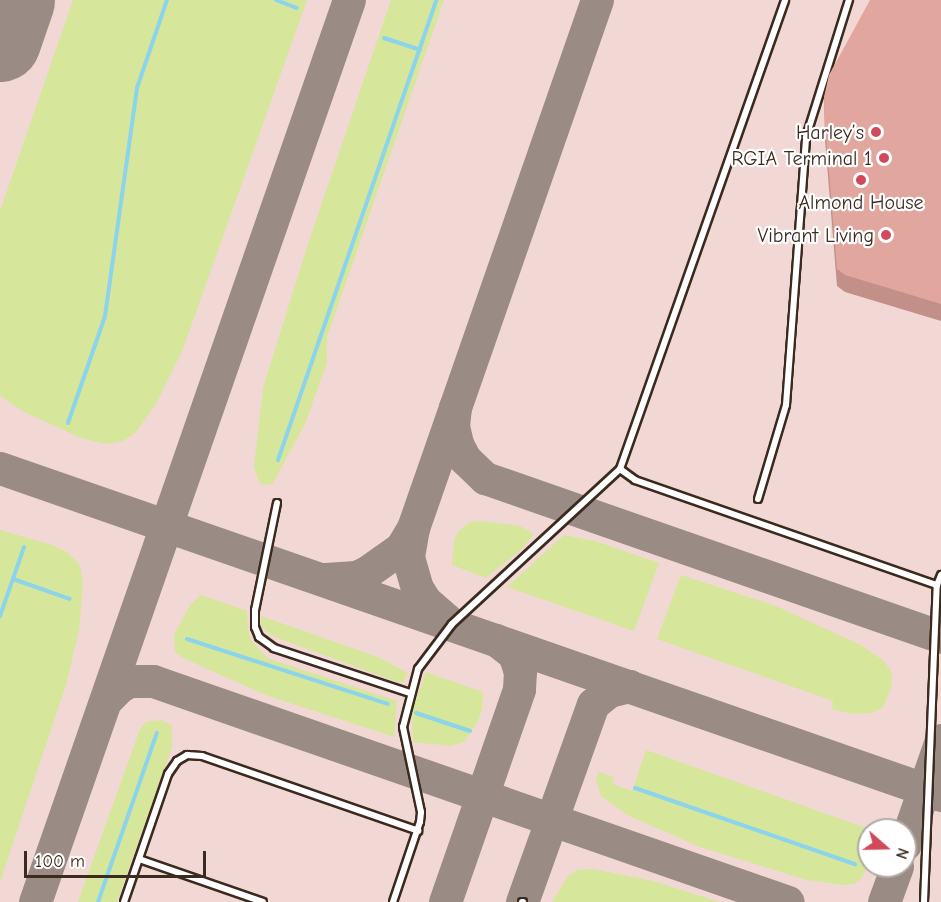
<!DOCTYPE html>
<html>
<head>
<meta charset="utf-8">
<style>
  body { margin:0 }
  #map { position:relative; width:941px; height:902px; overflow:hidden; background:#f9edec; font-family:"Comic Neue",sans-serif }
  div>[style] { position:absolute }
  .built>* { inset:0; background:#f2d8d5 }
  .green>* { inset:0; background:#d6e69a }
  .stream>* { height:4px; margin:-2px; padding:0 2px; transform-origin:2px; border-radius:2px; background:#8bd4ec }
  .taxiway>* { height:33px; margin:-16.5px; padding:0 16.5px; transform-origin:16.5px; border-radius:16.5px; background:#9a8c85 }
  .runway>* { height:81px; margin:-40.5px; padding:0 40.5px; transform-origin:40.5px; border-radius:40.5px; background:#9a8c85 }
  .roads { filter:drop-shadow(2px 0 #3b2a1e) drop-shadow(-2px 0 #3b2a1e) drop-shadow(0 2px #3b2a1e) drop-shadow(0 -2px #3b2a1e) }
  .service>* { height:6px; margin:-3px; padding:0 3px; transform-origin:3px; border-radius:3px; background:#fff }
  .wall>* { inset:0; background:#c29088 }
  .building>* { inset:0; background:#e1a79e }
  .dots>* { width:16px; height:16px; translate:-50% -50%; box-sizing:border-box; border:3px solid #fff; border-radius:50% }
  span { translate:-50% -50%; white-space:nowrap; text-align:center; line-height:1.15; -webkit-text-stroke:4.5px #fff; paint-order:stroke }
  .poi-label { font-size:20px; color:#3b2a1e }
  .right { translate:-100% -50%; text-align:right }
  .north { position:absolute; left:857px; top:818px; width:60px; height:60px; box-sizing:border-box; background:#fff; border:2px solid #b1aaa5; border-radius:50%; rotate:110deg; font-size:16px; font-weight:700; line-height:24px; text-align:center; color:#3b2a1e }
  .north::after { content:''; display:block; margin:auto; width:21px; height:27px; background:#d1495b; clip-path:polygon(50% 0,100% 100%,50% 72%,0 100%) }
  .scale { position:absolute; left:24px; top:851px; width:182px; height:27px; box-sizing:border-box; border:3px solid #3b2a1e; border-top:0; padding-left:8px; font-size:18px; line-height:21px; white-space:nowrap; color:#3b2a1e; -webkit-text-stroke:4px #fff; paint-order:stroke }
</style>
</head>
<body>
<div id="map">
  <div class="built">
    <i style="clip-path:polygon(evenodd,0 0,941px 0,941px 902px,0 902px,0 0,869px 830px,905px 830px,905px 866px,869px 866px,869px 830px)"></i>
  </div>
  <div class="green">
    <i style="clip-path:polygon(73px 0,307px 0,183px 349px,156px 404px,136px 432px,123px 441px,106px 444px,81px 438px,26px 413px,0 396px,0 211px)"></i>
    <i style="clip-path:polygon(391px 0,444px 0,327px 337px,327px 363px,305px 424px,273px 483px,269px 485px,260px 484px,254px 467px,263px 388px,307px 247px)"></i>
    <i style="clip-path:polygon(481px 521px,520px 526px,534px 534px,522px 549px,486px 578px,452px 565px,454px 540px,459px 531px,469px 522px)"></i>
    <i style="clip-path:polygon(0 530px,52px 545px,67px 552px,80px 565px,83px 585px,79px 630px,66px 685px,0 882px)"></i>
    <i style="clip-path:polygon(564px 535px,595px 541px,659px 563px,634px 631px,507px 587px)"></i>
    <i style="clip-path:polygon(681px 575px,776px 606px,861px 645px,884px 661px,892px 673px,891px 689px,883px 707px,872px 713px,853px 714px,832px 709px,833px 701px,657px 639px)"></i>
    <i style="clip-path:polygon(201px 595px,247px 611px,248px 630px,252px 641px,267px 658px,397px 701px,394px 737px,263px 694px,183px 658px,175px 652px,174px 635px,190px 605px)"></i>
    <i style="clip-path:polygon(261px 616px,378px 657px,408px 673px,403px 682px,398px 682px,280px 639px,266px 632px,261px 624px)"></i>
    <i style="clip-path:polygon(426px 672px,483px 692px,482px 710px,477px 723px,464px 742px,451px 746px,413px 742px,412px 712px)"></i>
    <i style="clip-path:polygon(162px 720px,172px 726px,172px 747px,117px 902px,78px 902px,140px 729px,146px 722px)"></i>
    <i style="clip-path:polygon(646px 750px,872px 830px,869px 830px,868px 866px,861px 879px,854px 884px,842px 885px,807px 880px,700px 847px,629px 816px,601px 796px,596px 780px,598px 772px,614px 777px,612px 784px,632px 791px)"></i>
    <i style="clip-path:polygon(593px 869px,653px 881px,719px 902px,552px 902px,569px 875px,578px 870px)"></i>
  </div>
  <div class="stream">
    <i style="left:276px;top:0;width:22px;rotate:21deg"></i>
    <i style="left:384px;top:38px;width:38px;rotate:18deg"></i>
    <i style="left:68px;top:423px;width:113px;rotate:-70.9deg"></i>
    <i style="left:105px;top:316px;width:230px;rotate:-82deg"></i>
    <i style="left:137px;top:88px;width:93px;rotate:-71.2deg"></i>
    <i style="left:278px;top:460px;width:486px;rotate:-71deg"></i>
    <i style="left:13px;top:579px;width:60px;rotate:19.3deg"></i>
    <i style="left:0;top:616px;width:73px;rotate:-70.8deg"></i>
    <i style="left:187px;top:639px;width:211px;rotate:17.9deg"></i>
    <i style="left:416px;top:713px;width:57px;rotate:18.4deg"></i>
    <i style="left:635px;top:788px;width:233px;rotate:19.1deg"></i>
    <i style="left:98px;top:902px;width:179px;rotate:-70.8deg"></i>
  </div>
  <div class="taxiway">
    <i style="left:455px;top:407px;width:19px;rotate:96deg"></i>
    <i style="left:453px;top:426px;width:18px;rotate:77deg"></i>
    <i style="left:457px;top:444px;width:17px;rotate:62deg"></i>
    <i style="left:465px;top:459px;width:28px;rotate:44deg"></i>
    <i style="left:485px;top:478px;width:483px;rotate:19.2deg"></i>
    <i style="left:0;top:468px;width:996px;rotate:19.16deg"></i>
    <i style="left:413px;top:528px;width:559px;rotate:-70.79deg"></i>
    <i style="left:325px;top:579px;width:31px;rotate:-4deg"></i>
    <i style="left:356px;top:577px;width:12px;rotate:-24deg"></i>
    <i style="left:367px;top:572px;width:42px;rotate:-35.2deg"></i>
    <i style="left:401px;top:548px;width:23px;rotate:-59deg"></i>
    <i style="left:413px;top:528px;width:29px;rotate:100deg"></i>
    <i style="left:408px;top:557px;width:32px;rotate:74deg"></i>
    <i style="left:417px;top:588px;width:15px;rotate:58deg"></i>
    <i style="left:425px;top:601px;width:29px;rotate:41deg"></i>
    <i style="left:106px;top:700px;width:20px;rotate:-45deg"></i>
    <i style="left:120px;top:686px;width:11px;rotate:-27deg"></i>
    <i style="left:130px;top:681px;width:23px"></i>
    <i style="left:153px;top:681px;width:672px;rotate:19.19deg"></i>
    <i style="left:905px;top:844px;width:110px;rotate:-70.9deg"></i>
    <i style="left:35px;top:902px;width:955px;rotate:-70.81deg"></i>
    <i style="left:445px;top:902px;width:225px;rotate:-70.8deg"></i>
    <i style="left:519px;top:689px;width:17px;rotate:-87deg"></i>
    <i style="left:520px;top:672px;width:19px;rotate:-108deg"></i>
    <i style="left:514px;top:654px;width:23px;rotate:-142deg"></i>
    <i style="left:522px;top:902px;width:210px;rotate:-70.3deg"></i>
    <i style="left:593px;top:704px;width:21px;rotate:-39deg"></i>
    <i style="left:609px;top:691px;width:21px;rotate:-14deg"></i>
    <i style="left:884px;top:902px;width:38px;rotate:-70deg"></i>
  </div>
  <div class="runway">
    <i style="left:0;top:41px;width:43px;rotate:-71.1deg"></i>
  </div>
  <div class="roads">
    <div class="service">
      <i style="left:620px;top:469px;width:19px;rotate:36deg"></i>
      <i style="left:635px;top:480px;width:320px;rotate:19.2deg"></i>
      <i style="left:758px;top:499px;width:98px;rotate:-73.4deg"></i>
      <i style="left:786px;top:405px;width:269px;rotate:-85.7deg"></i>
      <i style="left:806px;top:137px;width:144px;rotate:-72.6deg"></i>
      <i style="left:277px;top:503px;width:109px;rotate:101.6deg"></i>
      <i style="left:255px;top:610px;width:17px;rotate:90deg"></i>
      <i style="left:255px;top:627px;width:11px;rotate:68deg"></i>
      <i style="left:259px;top:637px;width:19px;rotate:36deg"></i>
      <i style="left:274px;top:648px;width:143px;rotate:18.3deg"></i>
      <i style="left:139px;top:859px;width:131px;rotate:19.1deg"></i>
      <i style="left:124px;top:902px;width:135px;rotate:-71deg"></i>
      <i style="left:168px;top:774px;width:16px;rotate:-55deg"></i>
      <i style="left:177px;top:761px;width:12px;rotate:-31deg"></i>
      <i style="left:187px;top:755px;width:15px;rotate:4deg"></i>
      <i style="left:202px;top:756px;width:229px;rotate:19.1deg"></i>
      <i style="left:393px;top:902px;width:84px;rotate:-71.4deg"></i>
      <i style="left:420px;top:822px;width:10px;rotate:-84deg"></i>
      <i style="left:421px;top:812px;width:87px;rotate:-102deg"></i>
      <i style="left:403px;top:727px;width:60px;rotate:-75.5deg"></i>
      <i style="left:418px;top:669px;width:56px;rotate:-52.9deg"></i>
      <i style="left:452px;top:624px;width:229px;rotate:-42.7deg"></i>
      <i style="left:620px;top:469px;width:497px;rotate:-70.6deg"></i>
      <i style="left:522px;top:902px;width:1px"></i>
      <i style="left:924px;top:902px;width:317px;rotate:-87.7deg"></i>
      <i style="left:937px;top:585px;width:11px;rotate:-68deg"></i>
    </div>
  </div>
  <div class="wall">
    <i style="clip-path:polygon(941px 0,941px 321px,845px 292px,837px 286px,825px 140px,824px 97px)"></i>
  </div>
  <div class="building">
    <i style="clip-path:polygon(870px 0,941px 0,941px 304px,845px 275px,837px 269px,825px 124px,824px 97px,829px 75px)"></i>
  </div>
  <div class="dots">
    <i style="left:876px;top:132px;background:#d1495b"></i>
    <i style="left:884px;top:158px;background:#d1495b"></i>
    <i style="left:861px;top:180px;background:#d1495b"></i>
    <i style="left:886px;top:235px;background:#d1495b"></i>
  </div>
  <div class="poi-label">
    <span class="right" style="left:864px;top:132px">Harley’s</span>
    <span class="right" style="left:872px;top:158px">RGIA Terminal 1</span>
    <span style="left:861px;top:202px">Almond House</span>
    <span class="right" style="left:874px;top:235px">Vibrant Living</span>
  </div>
  <div class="north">N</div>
  <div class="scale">100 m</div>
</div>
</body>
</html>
